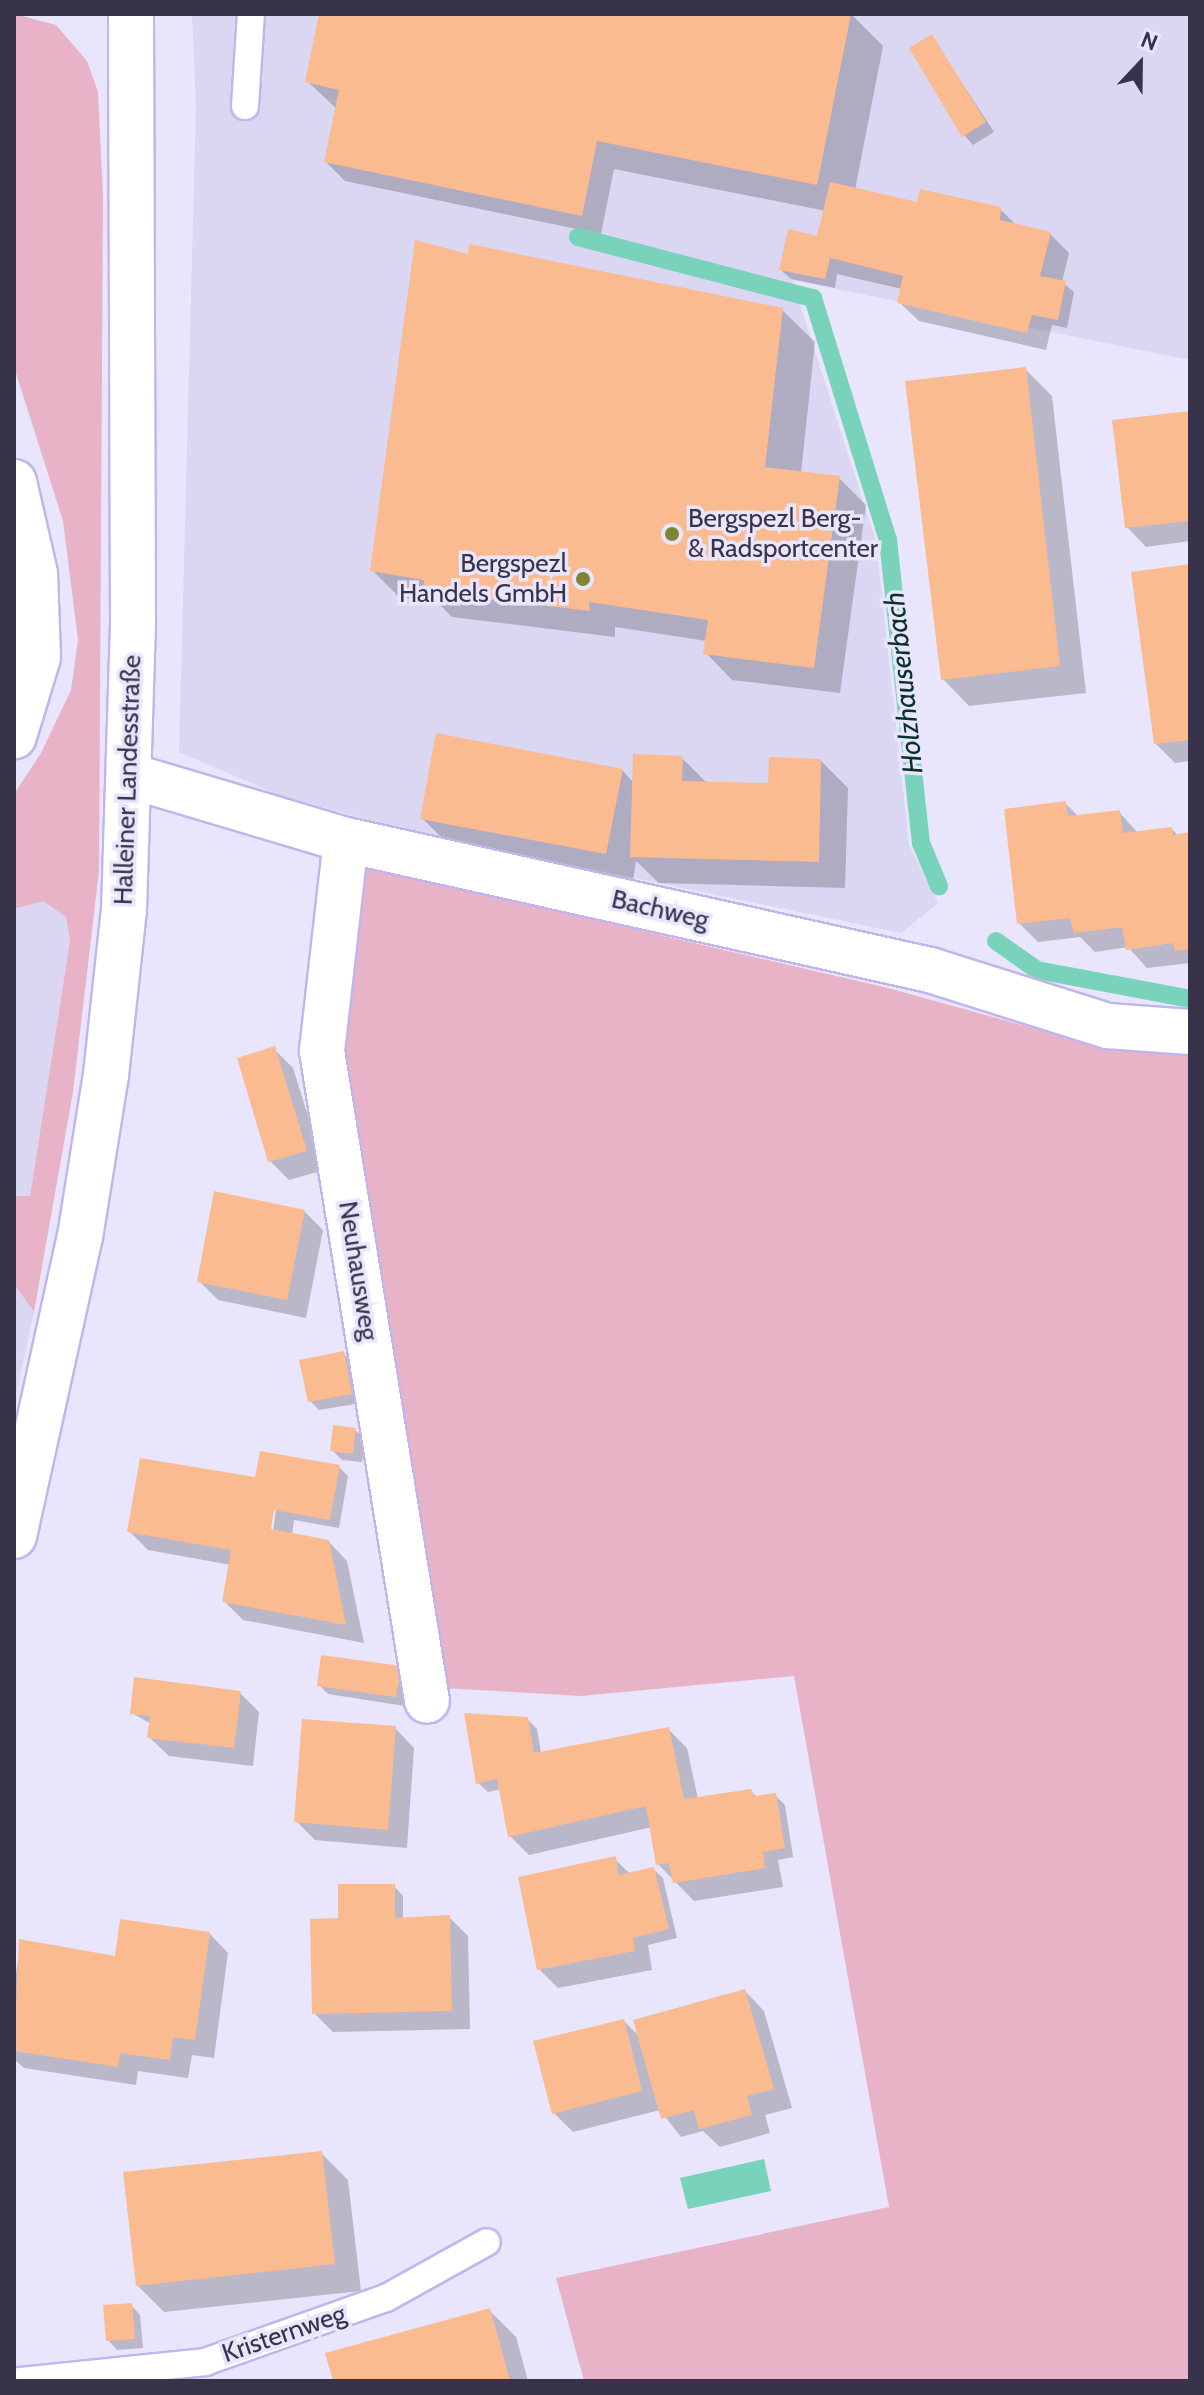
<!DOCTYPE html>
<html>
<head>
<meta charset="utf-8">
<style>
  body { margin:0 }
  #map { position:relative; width:1204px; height:2395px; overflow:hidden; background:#e9e5fc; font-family:Cabin,sans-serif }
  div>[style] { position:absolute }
  .built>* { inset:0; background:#dbd6f1 }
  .green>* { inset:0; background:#e8b3c6 }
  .water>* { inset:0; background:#79d2ba }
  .shadow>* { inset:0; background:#0003 }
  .stream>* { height:18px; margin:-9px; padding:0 9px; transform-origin:9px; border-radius:9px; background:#79d2ba }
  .building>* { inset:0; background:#fbbb91 }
  .roads { filter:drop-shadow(2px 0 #c1b5ee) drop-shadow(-2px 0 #c1b5ee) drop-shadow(0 2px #c1b5ee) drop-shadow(0 -2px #c1b5ee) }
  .service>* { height:26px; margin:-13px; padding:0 13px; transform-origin:13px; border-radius:13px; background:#fff }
  .minor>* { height:44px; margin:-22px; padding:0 22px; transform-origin:22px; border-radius:22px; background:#fff }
  .secondary>* { height:44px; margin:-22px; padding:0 22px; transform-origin:22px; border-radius:22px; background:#fff }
  .dots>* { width:22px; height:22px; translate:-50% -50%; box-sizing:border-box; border:4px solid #e9e5fc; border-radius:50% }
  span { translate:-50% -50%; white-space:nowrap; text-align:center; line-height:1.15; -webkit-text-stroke:7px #e9e5fc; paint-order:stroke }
  .poi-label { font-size:26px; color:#38334a }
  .left { translate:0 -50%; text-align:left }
  .right { translate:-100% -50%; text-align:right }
  .street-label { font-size:26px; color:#38334a }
  .water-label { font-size:28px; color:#073229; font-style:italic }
  .frame { position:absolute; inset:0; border:16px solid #38334a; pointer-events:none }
  .north { position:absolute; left:1100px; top:24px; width:80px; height:80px; -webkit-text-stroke:6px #e9e5fc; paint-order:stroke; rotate:22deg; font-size:22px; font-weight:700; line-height:32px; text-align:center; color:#38334a }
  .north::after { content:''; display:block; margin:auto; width:28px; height:36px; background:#38334a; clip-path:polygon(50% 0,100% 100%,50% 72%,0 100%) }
</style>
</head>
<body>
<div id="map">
  <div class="built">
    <i style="clip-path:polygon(192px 14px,1190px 14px,1190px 360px,792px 280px,876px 541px,909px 845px,938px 903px,901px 933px,417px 833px,279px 795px,179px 752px,196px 107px)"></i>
    <i style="clip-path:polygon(43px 900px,66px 917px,70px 941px,30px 1196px,14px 1196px,14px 909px)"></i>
    <i style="clip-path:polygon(14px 1284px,34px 1312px,14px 1403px)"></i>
  </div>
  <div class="green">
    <i style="clip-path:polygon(14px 14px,56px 25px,87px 61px,98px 92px,103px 197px,99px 871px,73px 1092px,34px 1312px,14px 1284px,14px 1196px,30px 1196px,70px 941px,66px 917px,43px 901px,14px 909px,14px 794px,41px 753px,71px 690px,78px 640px,63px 521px,14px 367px)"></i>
    <i style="clip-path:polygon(367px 867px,888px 988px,1094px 1045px,1190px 1053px,1190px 2381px,584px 2381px,556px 2278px,889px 2207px,794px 1676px,581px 1696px,444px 1688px,335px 1057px)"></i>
  </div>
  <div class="water">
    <i style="clip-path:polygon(764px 2159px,771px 2191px,688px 2209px,680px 2178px)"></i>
  </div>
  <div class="shadow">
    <i style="clip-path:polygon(321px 14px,851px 14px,883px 46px,855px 190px,918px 204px,1000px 209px,1018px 227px,1050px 234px,1069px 253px,1062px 282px,1074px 292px,1067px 328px,1052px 325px,1046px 350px,919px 321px,899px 302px,902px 289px,837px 274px,835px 288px,791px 279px,781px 270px,819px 240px,826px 211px,614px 169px,601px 234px,345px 181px,326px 162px,337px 109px,307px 81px)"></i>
    <i style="clip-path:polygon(932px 37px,994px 132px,973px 145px,964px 135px)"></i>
    <i style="clip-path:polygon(469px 257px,782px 310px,815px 342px,801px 473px,839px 478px,866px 505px,840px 693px,732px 680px,706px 653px,707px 641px,615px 627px,615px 637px,452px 617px,438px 603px,399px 597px,372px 570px)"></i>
    <i style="clip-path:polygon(1025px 369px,1052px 396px,1086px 693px,969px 706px,943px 679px)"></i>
    <i style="clip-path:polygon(1190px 413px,1190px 541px,1146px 547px,1127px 527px)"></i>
    <i style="clip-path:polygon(1190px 566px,1190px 761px,1175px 763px,1156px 744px)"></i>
    <i style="clip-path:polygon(682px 758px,707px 783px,770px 785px,821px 761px,848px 788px,845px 888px,659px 883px,636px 861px,633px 880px,449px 845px,422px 818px,622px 770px,634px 783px)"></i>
    <i style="clip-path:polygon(1065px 803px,1079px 817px,1119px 812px,1138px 833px,1172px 829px,1178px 836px,1190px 834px,1190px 963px,1147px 968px,1128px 947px,1095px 952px,1080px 937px,1038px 942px,1019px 923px)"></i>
    <i style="clip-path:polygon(274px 1049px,293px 1068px,325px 1170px,289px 1180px,270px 1161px)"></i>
    <i style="clip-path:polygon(304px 1211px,323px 1230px,306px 1318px,218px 1300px,199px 1281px)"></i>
    <i style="clip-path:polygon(343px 1353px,353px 1363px,361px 1403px,319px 1410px,310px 1401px)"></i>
    <i style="clip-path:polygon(355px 1430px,365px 1439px,362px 1462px,342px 1460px,332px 1450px)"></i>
    <i style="clip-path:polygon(evenodd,339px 1467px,348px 1476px,339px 1528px,294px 1520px,292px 1535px,328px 1541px,347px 1561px,364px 1643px,243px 1620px,224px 1601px,231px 1565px,148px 1550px,129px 1531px,261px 1480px,339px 1467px,273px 1506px,276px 1509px,272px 1540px,268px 1539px,273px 1506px)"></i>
    <i style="clip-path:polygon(400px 1668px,409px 1678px,405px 1706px,328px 1694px,319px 1685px)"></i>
    <i style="clip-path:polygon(240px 1693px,259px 1712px,253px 1766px,169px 1756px,149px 1737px,151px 1724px,132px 1713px)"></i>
    <i style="clip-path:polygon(527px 1719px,537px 1729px,541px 1753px,668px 1729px,687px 1748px,698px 1799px,751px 1791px,758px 1798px,775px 1795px,785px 1805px,793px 1857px,778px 1860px,783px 1887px,694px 1901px,658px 1864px,652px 1827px,529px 1855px,510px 1836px,502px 1789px,488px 1792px,478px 1783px)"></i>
    <i style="clip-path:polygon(395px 1728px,414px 1748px,407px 1848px,315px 1840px,296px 1821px)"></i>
    <i style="clip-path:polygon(615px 1859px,630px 1874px,653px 1869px,663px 1878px,677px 1938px,648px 1945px,652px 1970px,558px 1988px,539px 1969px)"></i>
    <i style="clip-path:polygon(394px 1886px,403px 1896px,403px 1918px,449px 1917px,468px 1936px,470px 2029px,333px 2032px,314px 2013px,340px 1920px)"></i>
    <i style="clip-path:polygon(209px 1933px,228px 1953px,214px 2058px,192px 2055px,188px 2078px,138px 2071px,136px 2085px,24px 2068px,14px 2059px,14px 1986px,21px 1942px,117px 1959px)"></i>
    <i style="clip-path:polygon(745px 1991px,764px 2011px,792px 2108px,765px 2115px,770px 2133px,720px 2147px,703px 2131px,681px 2137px,660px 2110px,573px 2132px,554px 2113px,624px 2021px,640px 2037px)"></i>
    <i style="clip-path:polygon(321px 2153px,348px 2180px,361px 2291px,164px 2312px,137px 2285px)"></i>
    <i style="clip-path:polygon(131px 2305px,140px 2315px,143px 2348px,117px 2350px,108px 2340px)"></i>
    <i style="clip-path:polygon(489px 2310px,516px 2337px,528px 2381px,335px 2381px)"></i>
  </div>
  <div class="stream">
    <i style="left:578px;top:237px;width:243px;rotate:14.6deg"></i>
    <i style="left:813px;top:298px;width:253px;rotate:72.8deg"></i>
    <i style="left:888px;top:540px;width:305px;rotate:83.8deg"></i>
    <i style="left:921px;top:843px;width:47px;rotate:67.3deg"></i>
    <i style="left:996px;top:941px;width:50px;rotate:35.3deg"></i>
    <i style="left:1037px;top:970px;width:156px;rotate:10.7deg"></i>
  </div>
  <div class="building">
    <i style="clip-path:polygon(319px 14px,851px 14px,817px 185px,597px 141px,582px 216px,324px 162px,339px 90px,305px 82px)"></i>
    <i style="clip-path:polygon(932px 34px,986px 122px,962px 137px,909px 48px)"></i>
    <i style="clip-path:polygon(830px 182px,917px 202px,920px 189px,1001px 207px,1000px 220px,1051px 232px,1040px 276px,1066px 281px,1058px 320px,1032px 315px,1027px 333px,897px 303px,903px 276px,830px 258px,825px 279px,779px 270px,788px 229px,817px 236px)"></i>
    <i style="clip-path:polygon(415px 240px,468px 254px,469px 244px,783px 308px,765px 467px,840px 476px,814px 668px,703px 654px,708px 620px,589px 602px,590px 611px,423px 591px,424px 580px,370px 571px)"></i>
    <i style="clip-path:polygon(1026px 367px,1060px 666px,941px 680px,905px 381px)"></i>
    <i style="clip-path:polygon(1190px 411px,1190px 521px,1125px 528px,1112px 420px)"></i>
    <i style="clip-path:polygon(1190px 564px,1190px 740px,1154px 744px,1131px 572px)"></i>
    <i style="clip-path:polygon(436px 733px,623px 769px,606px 854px,420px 819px)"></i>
    <i style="clip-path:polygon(633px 754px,683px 756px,682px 781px,768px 783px,769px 757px,821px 759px,819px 862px,630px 857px)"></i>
    <i style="clip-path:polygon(1066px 801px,1068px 816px,1120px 810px,1123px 833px,1172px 827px,1173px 835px,1190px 832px,1190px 949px,1175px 951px,1173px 943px,1126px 950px,1122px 927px,1074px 933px,1070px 918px,1017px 924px,1004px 809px)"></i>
    <i style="clip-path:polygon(275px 1046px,307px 1151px,268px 1162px,237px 1058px)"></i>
    <i style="clip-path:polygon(214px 1191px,305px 1210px,287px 1300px,197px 1282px)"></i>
    <i style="clip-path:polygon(344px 1351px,352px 1394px,308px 1402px,299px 1360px)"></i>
    <i style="clip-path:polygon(333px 1425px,356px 1428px,353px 1454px,330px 1451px)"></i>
    <i style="clip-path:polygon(260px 1451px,340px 1465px,330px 1520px,274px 1510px,271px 1529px,329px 1540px,346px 1625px,222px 1602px,231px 1550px,127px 1532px,140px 1458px,255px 1477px)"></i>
    <i style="clip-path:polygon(321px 1655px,401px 1666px,396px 1697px,317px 1686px)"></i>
    <i style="clip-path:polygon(134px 1677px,241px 1691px,234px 1748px,147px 1738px,150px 1716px,130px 1714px)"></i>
    <i style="clip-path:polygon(464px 1713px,528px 1717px,534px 1753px,669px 1727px,684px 1799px,751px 1789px,754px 1796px,776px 1793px,785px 1848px,763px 1852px,765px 1868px,673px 1883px,669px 1863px,656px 1865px,646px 1806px,508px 1837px,497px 1779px,476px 1784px)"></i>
    <i style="clip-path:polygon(302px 1719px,396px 1726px,388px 1830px,294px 1822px)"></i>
    <i style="clip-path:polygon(616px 1856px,618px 1875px,654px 1867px,669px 1929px,633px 1938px,635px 1951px,537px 1970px,518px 1877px)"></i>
    <i style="clip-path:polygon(338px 1884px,395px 1884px,395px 1918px,450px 1915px,452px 2011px,312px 2014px,310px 1919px,338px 1918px)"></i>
    <i style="clip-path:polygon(120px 1919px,210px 1932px,195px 2040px,173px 2037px,170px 2060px,120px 2053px,118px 2067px,14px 2051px,19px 1939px,115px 1956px)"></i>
    <i style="clip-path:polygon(745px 1989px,774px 2089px,747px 2096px,752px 2115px,699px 2129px,694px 2110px,661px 2119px,633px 2020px)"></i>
    <i style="clip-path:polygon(624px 2019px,642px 2091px,552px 2114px,533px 2041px)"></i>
    <i style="clip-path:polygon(322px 2151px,335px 2264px,136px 2286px,123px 2172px)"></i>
    <i style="clip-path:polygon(132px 2303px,135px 2339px,106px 2341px,103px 2305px)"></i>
    <i style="clip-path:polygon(490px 2308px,510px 2381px,333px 2381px,325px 2353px)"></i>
  </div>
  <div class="roads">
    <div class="service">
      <i style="left:245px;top:106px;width:92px;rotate:-86.3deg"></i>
      <i style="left:19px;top:2381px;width:187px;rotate:-5.8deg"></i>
      <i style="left:205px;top:2362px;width:192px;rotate:-19.5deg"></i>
      <i style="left:386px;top:2298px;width:115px;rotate:-29deg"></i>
    </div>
    <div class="minor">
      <i style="left:14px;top:482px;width:94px;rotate:77.1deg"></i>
      <i style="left:35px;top:574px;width:83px;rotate:87.9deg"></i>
      <i style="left:38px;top:657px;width:83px;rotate:106.9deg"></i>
      <i style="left:131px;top:776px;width:224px;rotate:16.6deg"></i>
      <i style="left:346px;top:840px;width:598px;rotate:12.55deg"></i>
      <i style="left:930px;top:970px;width:187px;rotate:17.5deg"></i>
      <i style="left:1108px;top:1026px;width:82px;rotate:4.2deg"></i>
      <i style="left:346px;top:840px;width:212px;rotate:96.5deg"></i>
      <i style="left:322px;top:1051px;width:658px;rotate:80.82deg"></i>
    </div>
    <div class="secondary">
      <i style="left:14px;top:1536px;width:306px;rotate:-77.6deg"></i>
      <i style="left:80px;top:1237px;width:164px;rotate:-80.9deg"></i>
      <i style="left:106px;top:1075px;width:166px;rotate:-83.8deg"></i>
      <i style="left:124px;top:910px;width:290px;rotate:-88.2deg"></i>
      <i style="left:133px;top:620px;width:606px;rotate:-90.19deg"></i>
    </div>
  </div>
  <div class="dots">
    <i style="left:672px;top:534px;background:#7e8632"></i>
    <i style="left:583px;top:579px;background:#7e8632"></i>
  </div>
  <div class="poi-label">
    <span class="left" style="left:688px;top:534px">Bergspezl Berg-<br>&amp; Radsportcenter</span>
    <span class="right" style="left:567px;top:579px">Bergspezl<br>Handels GmbH</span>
  </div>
  <div class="street-label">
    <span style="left:128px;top:780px;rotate:-88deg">Halleiner Landesstraße</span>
    <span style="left:660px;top:910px;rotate:13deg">Bachweg</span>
    <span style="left:358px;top:1271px;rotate:81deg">Neuhausweg</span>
    <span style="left:284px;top:2334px;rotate:-19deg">Kristernweg</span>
  </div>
  <div class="water-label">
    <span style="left:903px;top:683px;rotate:-96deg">Holzhauserbach</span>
  </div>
  <div class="frame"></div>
  <div class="north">N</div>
</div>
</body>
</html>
